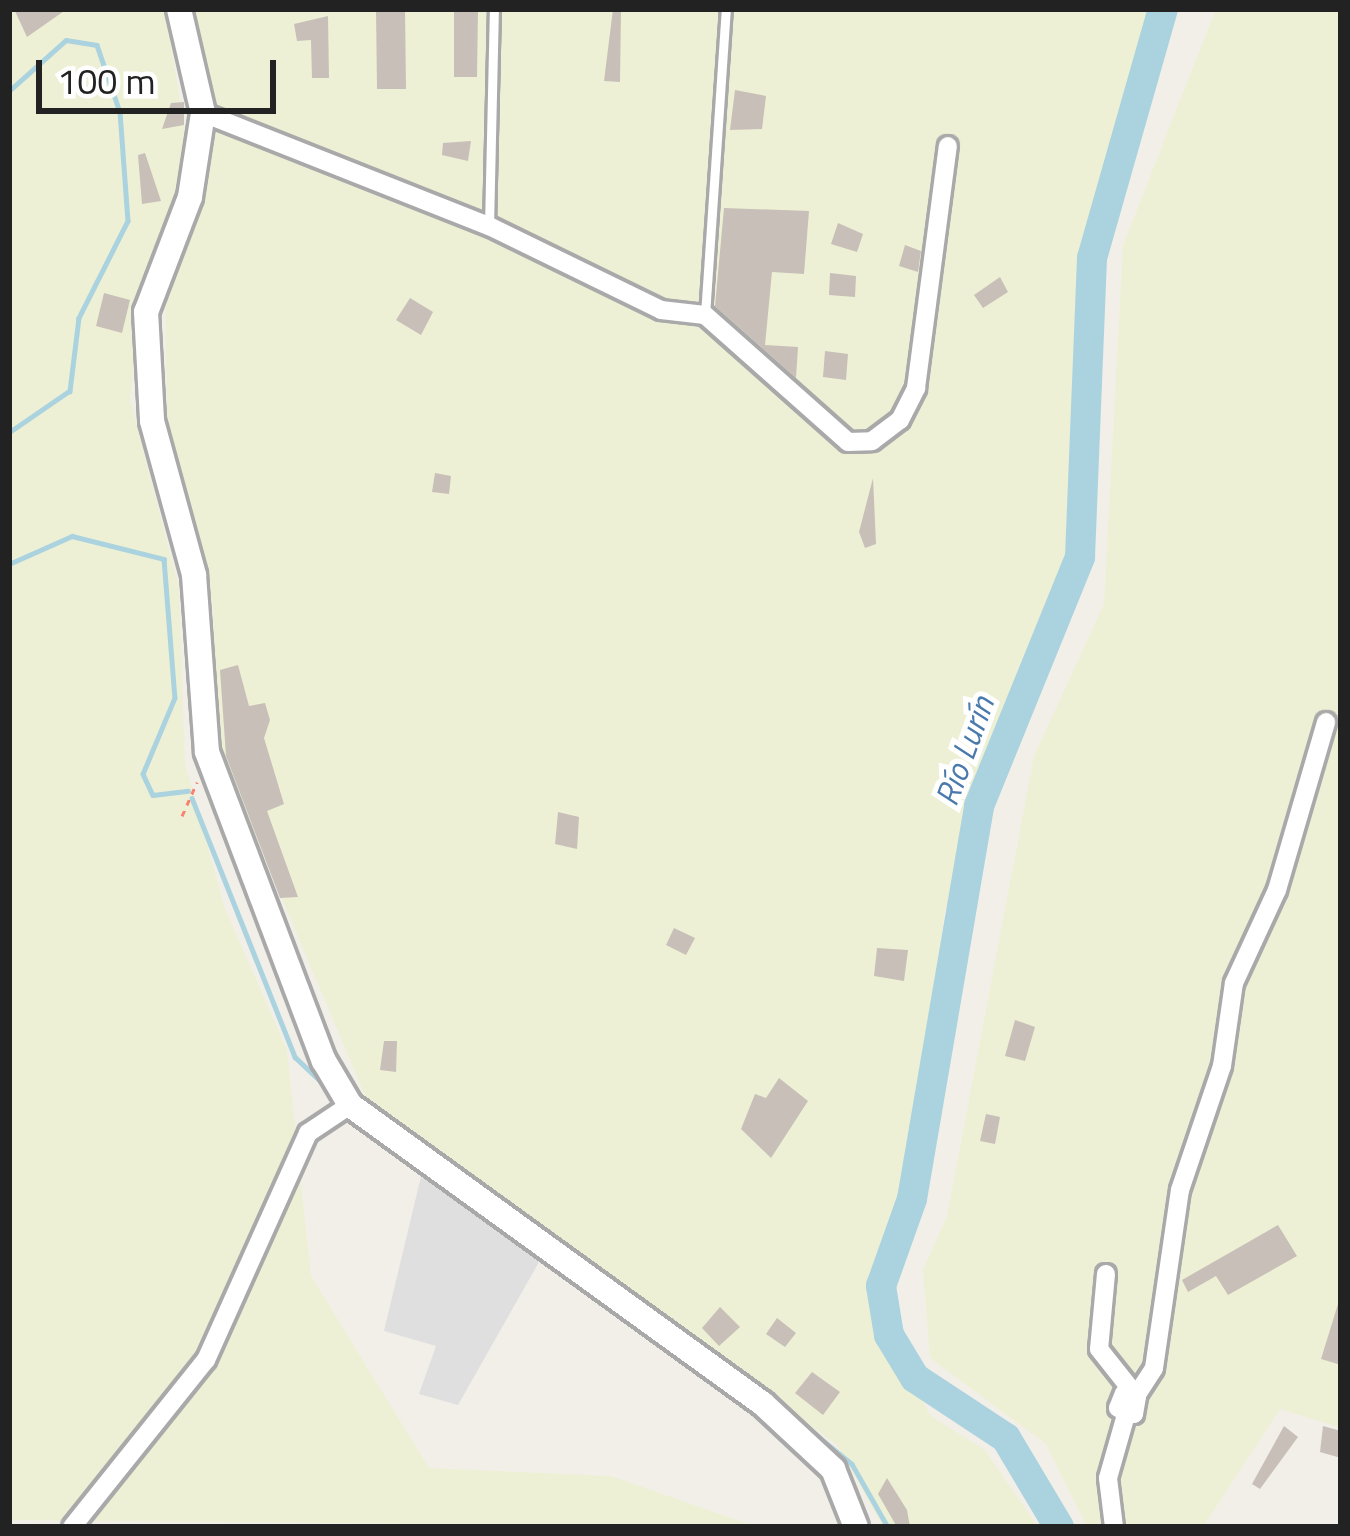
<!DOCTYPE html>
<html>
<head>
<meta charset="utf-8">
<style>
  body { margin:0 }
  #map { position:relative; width:1350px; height:1536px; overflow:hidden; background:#f2efe9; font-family:"Titillium Web",sans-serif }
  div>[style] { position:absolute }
  .residential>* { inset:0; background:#e0dfdf }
  .farmland>* { inset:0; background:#eef0d5 }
  .stream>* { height:4.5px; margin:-2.25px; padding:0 2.25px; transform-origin:2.25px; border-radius:2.25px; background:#aad3df }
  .river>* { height:30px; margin:-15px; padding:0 15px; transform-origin:15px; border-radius:15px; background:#aad3df }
  .building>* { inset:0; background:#c7bfb8 }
  .path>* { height:3px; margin-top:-1.5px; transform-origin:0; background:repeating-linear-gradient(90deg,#fa8072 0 6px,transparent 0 12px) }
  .roads { filter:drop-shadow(3px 0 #a9a9a9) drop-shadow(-3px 0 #a9a9a9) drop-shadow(0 3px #a9a9a9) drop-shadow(0 -3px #a9a9a9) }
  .service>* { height:9px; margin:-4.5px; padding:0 4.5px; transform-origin:4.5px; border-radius:4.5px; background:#fff }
  .minor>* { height:18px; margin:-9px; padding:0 9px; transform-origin:9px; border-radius:9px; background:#fff }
  .tertiary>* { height:24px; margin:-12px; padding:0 12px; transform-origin:12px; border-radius:12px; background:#fff }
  span { translate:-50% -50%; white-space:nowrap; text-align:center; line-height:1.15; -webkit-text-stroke:10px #fff; paint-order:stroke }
  .water-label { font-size:33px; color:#4a7aab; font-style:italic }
  .frame { position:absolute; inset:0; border:12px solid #222; pointer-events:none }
  .scale { position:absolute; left:36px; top:60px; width:240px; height:54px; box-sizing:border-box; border:6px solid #222; border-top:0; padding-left:15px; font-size:36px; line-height:42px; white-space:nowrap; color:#222; -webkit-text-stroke:9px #fff; paint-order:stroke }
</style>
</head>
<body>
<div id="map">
  <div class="residential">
    <i style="clip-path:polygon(429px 1143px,556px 1232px,458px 1405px,419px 1394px,436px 1346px,384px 1331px)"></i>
  </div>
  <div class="farmland">
    <i style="clip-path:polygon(9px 9px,165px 9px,190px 162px,141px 298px,130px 400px,179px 588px,185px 763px,224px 906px,287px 1050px,311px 1276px,429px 1468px,611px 1476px,757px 1527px,9px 1520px)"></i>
    <i style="clip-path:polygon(191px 9px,1158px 9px,1094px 247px,1079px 555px,990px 760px,944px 915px,911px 1196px,870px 1312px,931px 1416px,985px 1450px,1038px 1527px,883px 1527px,837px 1445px,366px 1098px,218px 747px,213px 604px,167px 418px,165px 285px,215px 132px)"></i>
    <i style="clip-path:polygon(1216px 9px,1341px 9px,1341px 1428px,1280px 1409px,1203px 1527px,1087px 1527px,1046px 1444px,930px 1358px,923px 1270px,947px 1216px,1034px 756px,1104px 604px,1123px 245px)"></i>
  </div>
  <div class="stream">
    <i style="left:9px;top:91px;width:76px;rotate:-41.8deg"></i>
    <i style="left:66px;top:40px;width:31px;rotate:9deg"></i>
    <i style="left:97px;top:45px;width:71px;rotate:71.1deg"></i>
    <i style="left:120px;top:112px;width:109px;rotate:85.8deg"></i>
    <i style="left:128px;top:221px;width:109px;rotate:116.8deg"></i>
    <i style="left:79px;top:318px;width:74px;rotate:97deg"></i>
    <i style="left:70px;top:391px;width:74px;rotate:145.5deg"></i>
    <i style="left:9px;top:564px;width:69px;rotate:-24deg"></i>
    <i style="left:72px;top:536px;width:95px;rotate:14deg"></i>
    <i style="left:164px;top:559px;width:139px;rotate:85.5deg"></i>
    <i style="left:175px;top:698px;width:82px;rotate:112.8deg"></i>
    <i style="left:143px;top:774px;width:23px;rotate:65deg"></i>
    <i style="left:153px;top:795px;width:35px;rotate:-7deg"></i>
    <i style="left:192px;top:798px;width:279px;rotate:68.3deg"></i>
    <i style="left:295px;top:1057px;width:47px;rotate:43.3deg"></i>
    <i style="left:426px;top:1145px;width:235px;rotate:36deg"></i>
    <i style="left:788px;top:1412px;width:82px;rotate:39.1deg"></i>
    <i style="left:852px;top:1464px;width:73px;rotate:60.3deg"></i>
  </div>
  <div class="river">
    <i style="left:1059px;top:1527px;width:104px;rotate:-120.8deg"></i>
    <i style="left:1006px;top:1438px;width:109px;rotate:-146.6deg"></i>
    <i style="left:915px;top:1378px;width:50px;rotate:-121.2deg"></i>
    <i style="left:889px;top:1335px;width:50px;rotate:-99.3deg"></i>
    <i style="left:881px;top:1286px;width:92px;rotate:-70.4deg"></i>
    <i style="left:912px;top:1199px;width:399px;rotate:-80.3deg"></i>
    <i style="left:979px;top:806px;width:269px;rotate:-67.9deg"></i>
    <i style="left:1080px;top:557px;width:299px;rotate:-87.7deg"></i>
    <i style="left:1092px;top:258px;width:259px;rotate:-74.1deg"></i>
  </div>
  <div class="building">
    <i style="clip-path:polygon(14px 9px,67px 9px,27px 37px)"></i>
    <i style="clip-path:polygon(376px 9px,405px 9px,406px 89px,377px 89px)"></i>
    <i style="clip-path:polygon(454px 9px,478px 9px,477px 77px,454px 77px)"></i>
    <i style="clip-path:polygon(613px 9px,621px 9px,620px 82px,604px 81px)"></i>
    <i style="clip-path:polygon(328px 16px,329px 78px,312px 78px,311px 40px,297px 41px,294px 24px)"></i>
    <i style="clip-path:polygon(735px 90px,766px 96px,762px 129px,730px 130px)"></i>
    <i style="clip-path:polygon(184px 102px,184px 125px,162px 129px,171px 103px)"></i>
    <i style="clip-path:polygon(471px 141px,468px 161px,442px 155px,443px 143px)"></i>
    <i style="clip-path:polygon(145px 153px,161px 201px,142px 204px,138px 155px)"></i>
    <i style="clip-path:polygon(724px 208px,809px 211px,804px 274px,772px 272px,765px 345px,798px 347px,796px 378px,715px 306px)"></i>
    <i style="clip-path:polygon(838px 223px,863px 234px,857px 252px,831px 244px)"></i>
    <i style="clip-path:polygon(905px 245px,921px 251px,918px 272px,899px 266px)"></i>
    <i style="clip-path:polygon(830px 273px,856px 276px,855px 297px,829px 295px)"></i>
    <i style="clip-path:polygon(1000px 277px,1008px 292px,983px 308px,974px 295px)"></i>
    <i style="clip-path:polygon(104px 293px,130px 300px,122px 333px,96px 326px)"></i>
    <i style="clip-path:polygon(410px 298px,433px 312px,421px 335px,396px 320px)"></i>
    <i style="clip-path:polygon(825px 351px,848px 354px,846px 380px,823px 377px)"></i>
    <i style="clip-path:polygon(435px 473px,451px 476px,449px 494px,432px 492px)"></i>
    <i style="clip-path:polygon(873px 478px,876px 544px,865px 548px,859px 532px)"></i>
    <i style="clip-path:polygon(238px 665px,249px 706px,265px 703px,270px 720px,264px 738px,284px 804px,267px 811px,298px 897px,280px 898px,226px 756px,220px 670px)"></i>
    <i style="clip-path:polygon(558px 812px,579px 817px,577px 849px,555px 844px)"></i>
    <i style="clip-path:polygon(674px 928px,695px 938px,686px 955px,666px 945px)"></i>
    <i style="clip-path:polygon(877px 948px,908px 950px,904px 981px,874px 976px)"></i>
    <i style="clip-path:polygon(1015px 1020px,1035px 1027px,1025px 1061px,1005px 1056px)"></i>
    <i style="clip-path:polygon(384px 1041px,397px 1041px,396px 1072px,380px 1070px)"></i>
    <i style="clip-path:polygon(779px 1078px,808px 1101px,771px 1158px,741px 1129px,755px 1094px,766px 1098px)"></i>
    <i style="clip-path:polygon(986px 1114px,1000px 1117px,995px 1144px,980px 1141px)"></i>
    <i style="clip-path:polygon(1278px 1225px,1297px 1256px,1228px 1295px,1216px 1276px,1188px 1292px,1182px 1280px)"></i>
    <i style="clip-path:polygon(1338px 1304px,1341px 1305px,1341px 1365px,1321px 1359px)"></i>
    <i style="clip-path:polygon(720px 1307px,740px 1327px,719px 1346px,702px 1328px)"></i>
    <i style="clip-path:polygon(777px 1318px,796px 1333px,785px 1347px,766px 1334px)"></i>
    <i style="clip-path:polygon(812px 1372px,840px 1392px,823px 1415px,795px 1393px)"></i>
    <i style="clip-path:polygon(1284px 1426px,1298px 1437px,1260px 1489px,1252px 1484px)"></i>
    <i style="clip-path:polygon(1323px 1426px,1341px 1431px,1341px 1458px,1320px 1452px)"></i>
    <i style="clip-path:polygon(887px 1478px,907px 1510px,910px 1527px,897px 1527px,878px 1494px)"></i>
  </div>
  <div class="path">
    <i style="left:182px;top:816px;width:37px;rotate:-66deg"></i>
  </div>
  <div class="roads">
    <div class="service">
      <i style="left:489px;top:226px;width:217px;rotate:-88.7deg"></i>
      <i style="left:705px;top:315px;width:307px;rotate:-86.1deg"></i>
    </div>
    <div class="minor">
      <i style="left:203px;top:113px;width:308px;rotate:21.6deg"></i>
      <i style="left:489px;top:226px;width:191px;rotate:26deg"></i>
      <i style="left:661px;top:310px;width:44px;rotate:6.5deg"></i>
      <i style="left:705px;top:315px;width:191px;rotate:41.6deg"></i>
      <i style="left:848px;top:442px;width:24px;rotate:-2deg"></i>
      <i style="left:872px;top:441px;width:35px;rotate:-37deg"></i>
      <i style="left:900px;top:420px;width:36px;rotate:-63deg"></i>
      <i style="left:916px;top:388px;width:244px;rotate:-82.5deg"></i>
      <i style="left:1106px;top:1274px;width:75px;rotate:95.3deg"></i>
      <i style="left:1099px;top:1349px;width:61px;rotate:51.6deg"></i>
      <i style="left:1137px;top:1397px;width:17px;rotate:100deg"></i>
      <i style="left:1134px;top:1414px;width:17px;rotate:-159deg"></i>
      <i style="left:1118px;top:1408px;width:16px;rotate:-68deg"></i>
      <i style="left:1136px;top:1396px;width:33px;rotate:-57deg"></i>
      <i style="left:1154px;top:1368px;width:180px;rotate:-81.7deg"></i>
      <i style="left:1180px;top:1190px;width:131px;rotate:-71.3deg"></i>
      <i style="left:1222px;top:1066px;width:84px;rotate:-81.8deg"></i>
      <i style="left:1234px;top:983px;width:102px;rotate:-65.2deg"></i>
      <i style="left:1277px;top:890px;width:175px;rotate:-73.7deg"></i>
      <i style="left:72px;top:1527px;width:214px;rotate:-51.3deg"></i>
      <i style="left:206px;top:1360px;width:249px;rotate:-65.8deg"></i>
      <i style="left:308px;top:1133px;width:50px;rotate:-33.7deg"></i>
      <i style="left:1114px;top:1527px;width:49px;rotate:-97deg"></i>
      <i style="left:1108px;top:1478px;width:66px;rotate:-74.1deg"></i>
    </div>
    <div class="tertiary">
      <i style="left:179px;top:9px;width:107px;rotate:77deg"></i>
      <i style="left:203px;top:113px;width:85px;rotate:98.8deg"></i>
      <i style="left:190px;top:197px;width:123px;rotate:110.9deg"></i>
      <i style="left:146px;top:312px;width:109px;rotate:86.8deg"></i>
      <i style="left:152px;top:421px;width:160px;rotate:74.7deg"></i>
      <i style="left:194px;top:575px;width:177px;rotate:85.8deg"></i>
      <i style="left:207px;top:752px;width:330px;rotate:69.3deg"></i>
      <i style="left:324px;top:1061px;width:51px;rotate:59.4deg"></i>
      <i style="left:350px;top:1105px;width:510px;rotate:35.9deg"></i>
      <i style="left:763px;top:1404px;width:96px;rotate:42.9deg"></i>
      <i style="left:833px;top:1469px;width:62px;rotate:68.4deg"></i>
    </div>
  </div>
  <div class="water-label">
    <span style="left:965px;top:751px;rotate:-70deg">Río Lurín</span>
  </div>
  <div class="frame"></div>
  <div class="scale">100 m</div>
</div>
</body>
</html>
